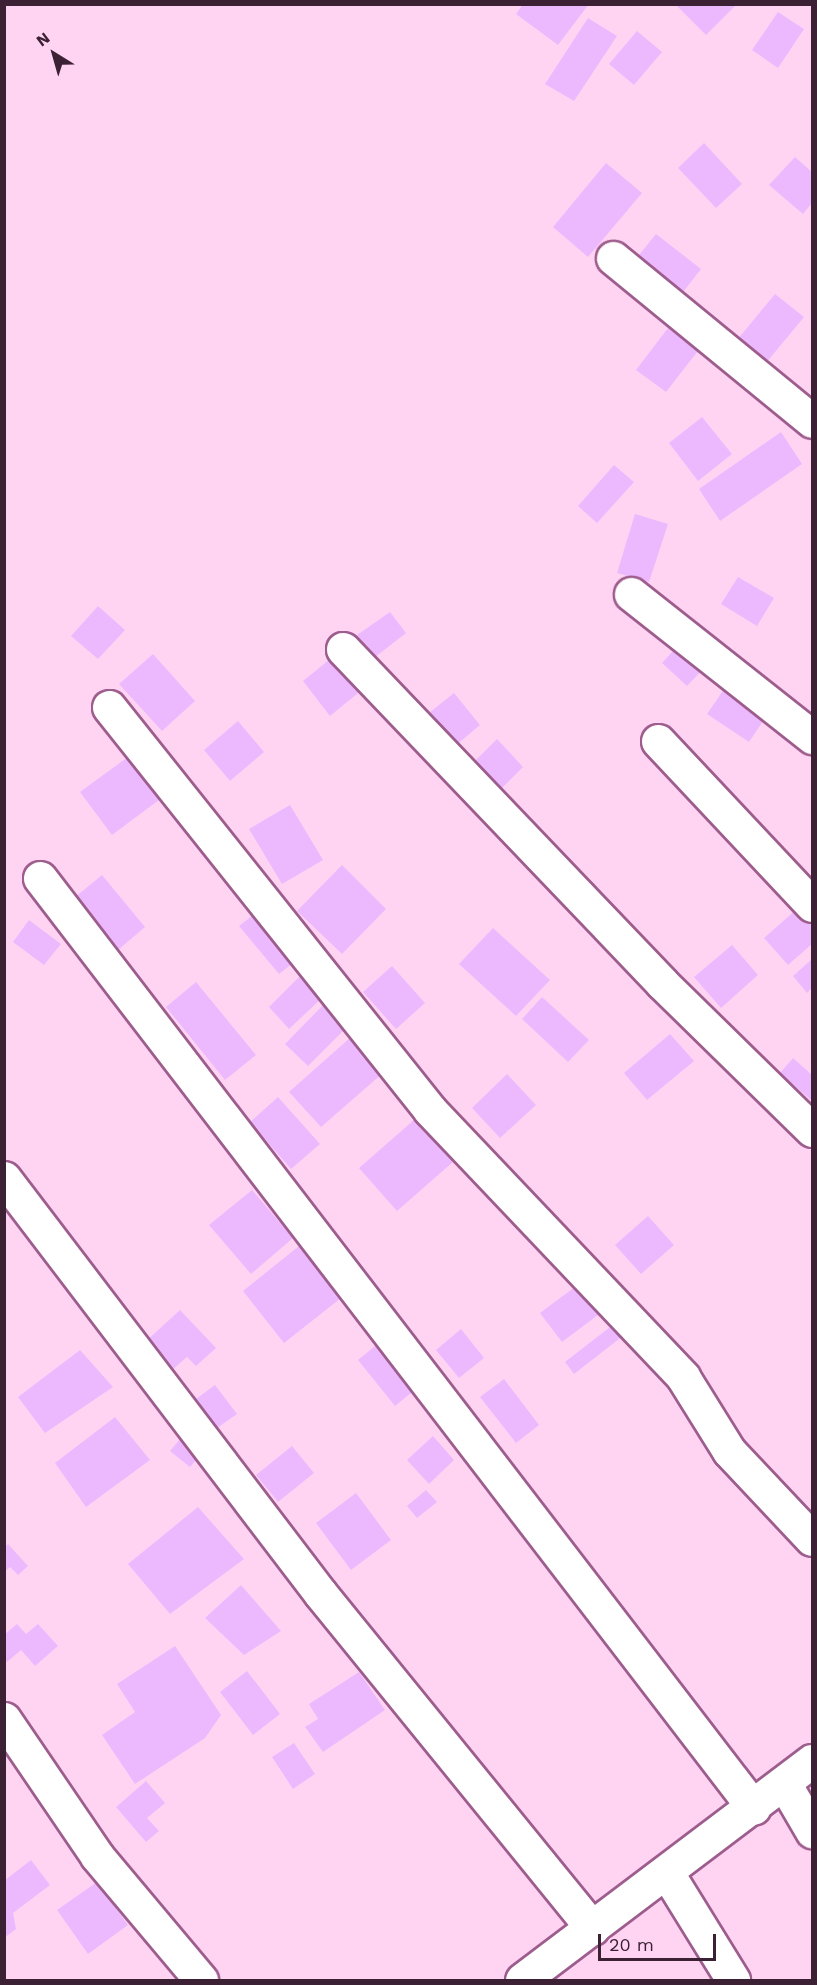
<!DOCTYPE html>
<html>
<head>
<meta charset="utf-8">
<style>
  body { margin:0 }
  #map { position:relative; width:817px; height:1985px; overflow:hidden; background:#ffd4f2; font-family:"Work Sans",sans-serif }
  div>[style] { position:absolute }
  .building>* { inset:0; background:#ecb9ff }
  .roads { filter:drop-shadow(2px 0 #9d5d8d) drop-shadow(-2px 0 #9d5d8d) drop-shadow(0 2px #9d5d8d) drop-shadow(0 -2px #9d5d8d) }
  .street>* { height:33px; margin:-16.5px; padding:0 16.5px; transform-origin:16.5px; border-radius:16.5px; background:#fff }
  .secondary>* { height:33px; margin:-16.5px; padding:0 16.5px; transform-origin:16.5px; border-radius:16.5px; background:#fff }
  span { translate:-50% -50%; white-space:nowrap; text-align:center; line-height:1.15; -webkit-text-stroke:5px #ffd4f2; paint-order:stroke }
  .frame { position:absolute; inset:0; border:6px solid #3c2135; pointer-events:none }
  .north { position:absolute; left:24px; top:24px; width:60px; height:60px; -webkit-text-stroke:4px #ffd4f2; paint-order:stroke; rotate:323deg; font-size:16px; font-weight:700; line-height:24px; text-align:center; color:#3c2135 }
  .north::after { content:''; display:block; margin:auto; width:21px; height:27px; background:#3c2135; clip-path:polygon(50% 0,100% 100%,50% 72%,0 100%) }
  .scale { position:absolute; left:598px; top:1934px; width:118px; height:27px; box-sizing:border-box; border:3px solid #3c2135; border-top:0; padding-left:8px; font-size:18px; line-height:21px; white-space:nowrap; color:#3c2135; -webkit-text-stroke:4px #ffd4f2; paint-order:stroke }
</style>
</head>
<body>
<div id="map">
  <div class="building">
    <i style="clip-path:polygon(523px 4px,589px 4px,558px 45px,516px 14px)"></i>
    <i style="clip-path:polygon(675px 4px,737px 4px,706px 35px)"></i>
    <i style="clip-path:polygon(778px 12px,804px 29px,778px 68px,752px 50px)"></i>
    <i style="clip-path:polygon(588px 18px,617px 36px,574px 101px,545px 84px)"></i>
    <i style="clip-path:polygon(637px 31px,662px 52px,634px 85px,609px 64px)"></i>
    <i style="clip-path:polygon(704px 143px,742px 184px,716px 208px,678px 168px)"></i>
    <i style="clip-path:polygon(795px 157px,812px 172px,812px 203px,803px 214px,769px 185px)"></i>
    <i style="clip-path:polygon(606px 163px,642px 193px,588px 257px,553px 227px)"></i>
    <i style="clip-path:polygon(656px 234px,701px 269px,680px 296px,635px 260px)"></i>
    <i style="clip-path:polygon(775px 294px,804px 317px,766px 363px,737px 340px)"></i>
    <i style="clip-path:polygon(668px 328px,698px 351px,666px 392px,636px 370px)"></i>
    <i style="clip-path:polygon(702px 417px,732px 454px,698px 481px,669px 443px)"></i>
    <i style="clip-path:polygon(781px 432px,802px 464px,720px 521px,699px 489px)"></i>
    <i style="clip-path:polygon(614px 465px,634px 482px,597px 523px,578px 506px)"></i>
    <i style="clip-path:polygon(635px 514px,668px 524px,649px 582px,617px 573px)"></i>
    <i style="clip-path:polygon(738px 577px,774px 598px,757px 626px,721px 604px)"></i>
    <i style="clip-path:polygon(98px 606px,125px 630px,98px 659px,71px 636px)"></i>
    <i style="clip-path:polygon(390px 612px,406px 633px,374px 658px,357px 635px)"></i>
    <i style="clip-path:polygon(682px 641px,707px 665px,687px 686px,662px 663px)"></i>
    <i style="clip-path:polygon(153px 654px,195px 701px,162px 731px,119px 684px)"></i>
    <i style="clip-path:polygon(335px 655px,363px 689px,330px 716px,303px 681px)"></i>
    <i style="clip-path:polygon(729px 682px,770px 711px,749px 742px,707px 714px)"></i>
    <i style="clip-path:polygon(454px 693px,480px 725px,455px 746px,429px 713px)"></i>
    <i style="clip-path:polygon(238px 721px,264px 752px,230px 781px,204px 750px)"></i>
    <i style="clip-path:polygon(497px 739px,523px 767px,495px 795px,469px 767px)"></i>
    <i style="clip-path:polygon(132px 754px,163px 797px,112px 835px,80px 792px)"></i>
    <i style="clip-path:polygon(290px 805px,323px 860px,282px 884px,249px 829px)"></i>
    <i style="clip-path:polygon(342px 865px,386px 909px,342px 954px,297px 911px)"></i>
    <i style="clip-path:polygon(102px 875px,145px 927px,118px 950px,74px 898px)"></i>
    <i style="clip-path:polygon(798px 908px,812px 925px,812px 944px,788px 965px,764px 938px)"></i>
    <i style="clip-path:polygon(257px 912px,297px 960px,279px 974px,239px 926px)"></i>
    <i style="clip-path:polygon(29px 920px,61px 944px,44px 965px,13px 942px)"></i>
    <i style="clip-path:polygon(493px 928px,550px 980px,516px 1016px,459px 964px)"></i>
    <i style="clip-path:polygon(732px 945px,758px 975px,721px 1008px,694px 977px)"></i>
    <i style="clip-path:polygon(812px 959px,812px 988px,807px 993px,793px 976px)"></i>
    <i style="clip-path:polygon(392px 966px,425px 1003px,396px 1029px,363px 992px)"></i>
    <i style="clip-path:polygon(301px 975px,323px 997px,289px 1029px,269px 1007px)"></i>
    <i style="clip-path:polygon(196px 982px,256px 1055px,225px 1080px,166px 1007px)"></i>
    <i style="clip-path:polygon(542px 997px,589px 1040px,568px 1062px,522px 1019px)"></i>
    <i style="clip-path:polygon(326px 1002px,349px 1025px,308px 1066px,285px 1044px)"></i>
    <i style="clip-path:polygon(670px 1034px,694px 1061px,647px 1100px,624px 1073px)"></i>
    <i style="clip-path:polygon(351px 1037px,383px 1073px,321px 1127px,289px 1092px)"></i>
    <i style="clip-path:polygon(793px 1058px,812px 1075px,812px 1101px,780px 1073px)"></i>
    <i style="clip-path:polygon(507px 1074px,536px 1105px,500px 1138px,472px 1108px)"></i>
    <i style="clip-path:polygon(278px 1097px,320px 1144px,291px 1169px,250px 1122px)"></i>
    <i style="clip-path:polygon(415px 1119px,453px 1162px,397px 1211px,359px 1168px)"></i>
    <i style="clip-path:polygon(252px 1190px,293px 1238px,251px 1274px,209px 1225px)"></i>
    <i style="clip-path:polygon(648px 1216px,674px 1245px,641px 1274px,615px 1245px)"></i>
    <i style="clip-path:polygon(299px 1246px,341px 1298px,284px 1343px,243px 1291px)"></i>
    <i style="clip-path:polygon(584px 1280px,606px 1309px,562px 1342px,540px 1313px)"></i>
    <i style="clip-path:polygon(180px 1310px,216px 1348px,196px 1366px,187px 1357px,171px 1371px,145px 1342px)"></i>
    <i style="clip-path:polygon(619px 1320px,628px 1332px,574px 1374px,565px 1362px)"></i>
    <i style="clip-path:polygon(461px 1329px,484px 1358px,459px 1378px,436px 1350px)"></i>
    <i style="clip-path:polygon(380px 1342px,417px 1388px,395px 1406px,358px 1360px)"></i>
    <i style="clip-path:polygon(80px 1350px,113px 1387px,45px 1433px,18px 1397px)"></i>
    <i style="clip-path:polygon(504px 1379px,539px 1425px,516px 1443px,480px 1397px)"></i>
    <i style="clip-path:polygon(215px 1385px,237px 1414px,217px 1428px,196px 1399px)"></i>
    <i style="clip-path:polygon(115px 1417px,150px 1460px,86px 1507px,55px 1463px)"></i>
    <i style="clip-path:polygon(433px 1436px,454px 1460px,429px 1484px,407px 1460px)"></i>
    <i style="clip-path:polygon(181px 1438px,201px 1454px,190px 1467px,170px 1451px)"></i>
    <i style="clip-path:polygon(292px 1446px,314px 1473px,278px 1502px,256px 1475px)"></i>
    <i style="clip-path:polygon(426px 1490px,437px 1502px,417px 1518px,407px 1506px)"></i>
    <i style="clip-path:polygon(356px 1493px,391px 1540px,351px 1570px,316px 1523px)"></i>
    <i style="clip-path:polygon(198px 1507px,244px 1559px,170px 1614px,128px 1564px)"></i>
    <i style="clip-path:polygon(8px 1544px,28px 1566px,18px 1575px,10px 1567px,4px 1572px,4px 1548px)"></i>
    <i style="clip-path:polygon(241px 1585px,281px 1631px,244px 1655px,205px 1618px)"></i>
    <i style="clip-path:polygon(17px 1624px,26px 1634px,38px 1624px,58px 1646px,35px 1666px,21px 1650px,7px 1662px,4px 1659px,4px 1635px)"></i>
    <i style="clip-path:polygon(175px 1646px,221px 1715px,205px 1738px,135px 1784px,102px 1735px,135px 1712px,117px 1684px)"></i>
    <i style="clip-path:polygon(247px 1671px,280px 1714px,253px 1735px,220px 1692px)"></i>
    <i style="clip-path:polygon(359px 1672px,385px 1710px,323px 1752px,305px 1727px,318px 1719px,309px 1704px)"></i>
    <i style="clip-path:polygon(294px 1743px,315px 1774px,293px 1789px,272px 1757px)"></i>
    <i style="clip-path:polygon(146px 1781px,165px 1803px,147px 1818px,159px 1831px,146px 1842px,116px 1807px)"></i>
    <i style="clip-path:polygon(31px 1860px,50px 1885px,13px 1913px,16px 1929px,4px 1938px,4px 1881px)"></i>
    <i style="clip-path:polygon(97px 1882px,128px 1925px,88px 1954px,57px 1910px)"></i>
  </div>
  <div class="roads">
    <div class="street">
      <i style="left:613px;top:258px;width:257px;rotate:39.3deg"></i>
      <i style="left:631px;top:594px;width:231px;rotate:38.3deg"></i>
      <i style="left:343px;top:649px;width:462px;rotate:46.3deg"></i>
      <i style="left:662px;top:983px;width:210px;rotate:44.4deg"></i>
      <i style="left:109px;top:707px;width:515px;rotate:51.46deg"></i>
      <i style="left:430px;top:1110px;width:368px;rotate:46.5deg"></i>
      <i style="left:683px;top:1377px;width:87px;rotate:58.1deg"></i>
      <i style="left:729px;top:1451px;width:121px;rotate:46.7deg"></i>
      <i style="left:658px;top:741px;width:225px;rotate:46.8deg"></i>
      <i style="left:40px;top:878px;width:1172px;rotate:52.49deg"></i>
      <i style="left:4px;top:1178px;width:522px;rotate:52.71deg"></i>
      <i style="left:320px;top:1593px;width:432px;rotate:50.9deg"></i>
      <i style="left:4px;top:1719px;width:166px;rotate:55.8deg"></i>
      <i style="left:97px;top:1856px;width:162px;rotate:50deg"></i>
      <i style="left:784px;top:1783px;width:56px;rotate:59.7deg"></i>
      <i style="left:667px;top:1873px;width:126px;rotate:58.3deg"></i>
    </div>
    <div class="secondary">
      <i style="left:522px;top:1980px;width:363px;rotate:-37.1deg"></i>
    </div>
  </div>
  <div class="frame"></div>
  <div class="north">N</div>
  <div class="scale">20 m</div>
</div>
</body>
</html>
